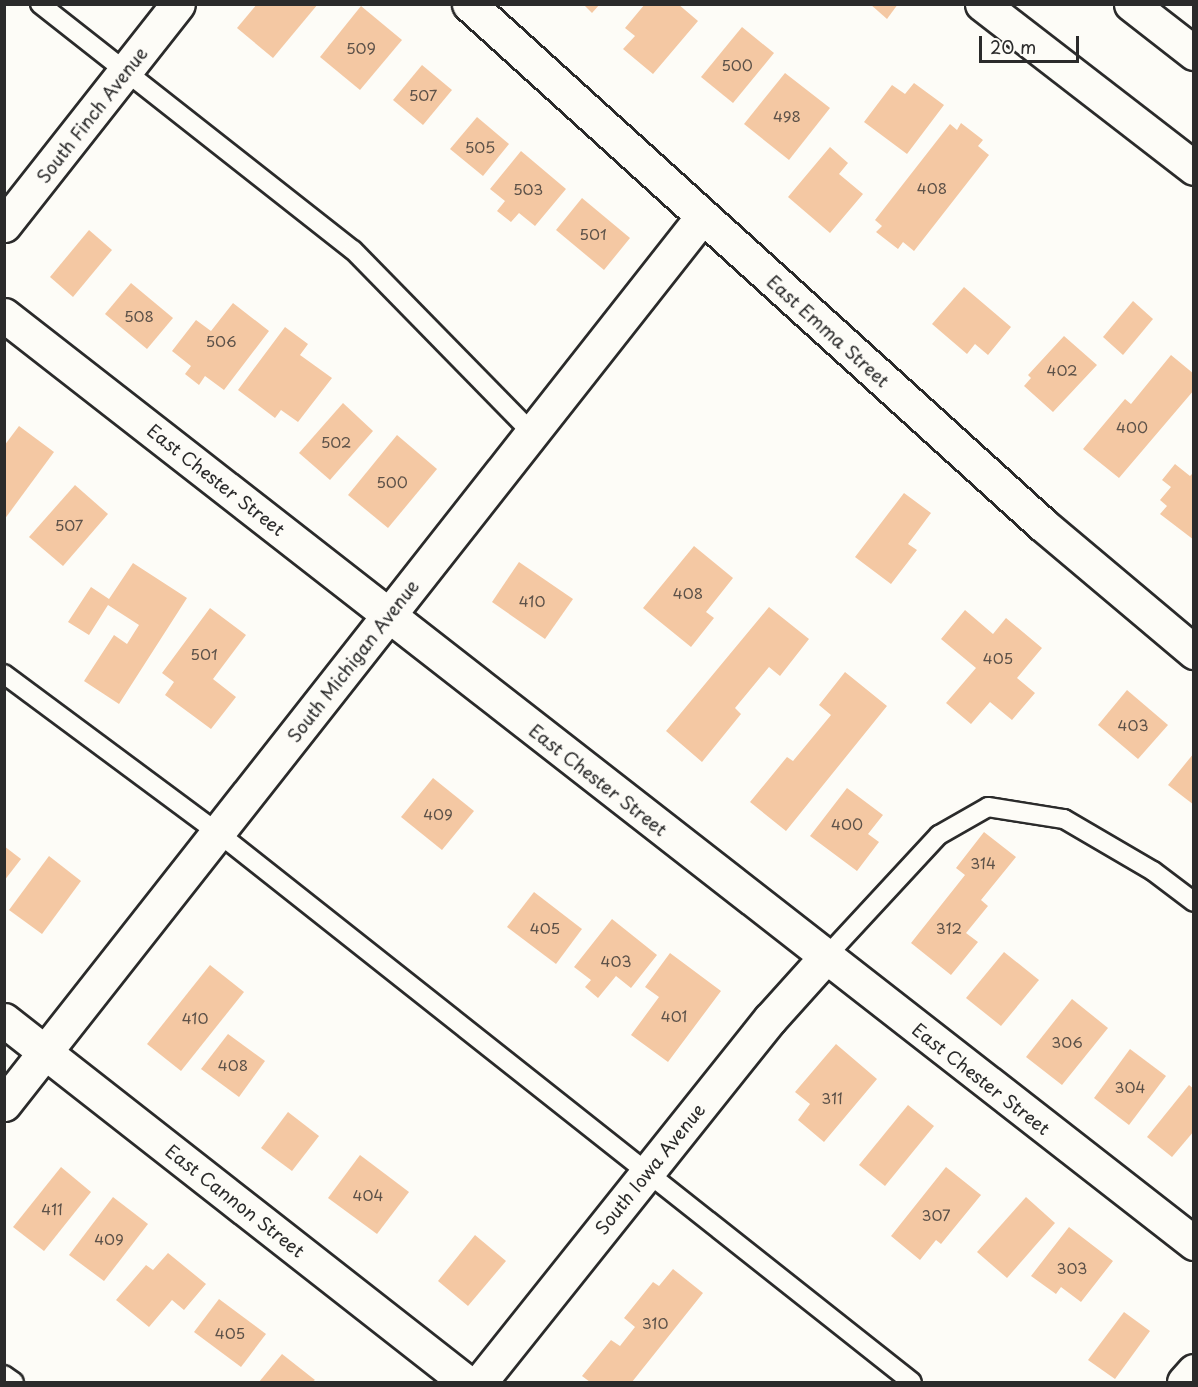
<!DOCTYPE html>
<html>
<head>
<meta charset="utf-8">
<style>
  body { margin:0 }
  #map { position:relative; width:1198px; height:1387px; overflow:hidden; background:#fdfcf7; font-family:"Playpen Sans",sans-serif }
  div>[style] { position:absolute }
  .building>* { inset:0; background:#f4c8a3 }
  .roads { filter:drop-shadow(2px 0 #2b2b2b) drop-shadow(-2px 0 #2b2b2b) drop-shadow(0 2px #2b2b2b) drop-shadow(0 -2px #2b2b2b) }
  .lane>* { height:18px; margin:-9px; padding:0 9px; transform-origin:9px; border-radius:9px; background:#fdfcf7 }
  .street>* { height:33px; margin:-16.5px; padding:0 16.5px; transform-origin:16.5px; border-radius:16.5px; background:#fdfcf7 }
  span { translate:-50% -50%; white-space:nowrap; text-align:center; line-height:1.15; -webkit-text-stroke:4.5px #fdfcf7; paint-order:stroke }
  .number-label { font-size:15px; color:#5d5249 }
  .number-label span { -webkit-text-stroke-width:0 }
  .street-label { font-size:18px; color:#2b2b2b }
  .frame { position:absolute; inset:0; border:6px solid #2b2b2b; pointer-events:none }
  .scale { position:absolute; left:979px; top:36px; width:100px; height:27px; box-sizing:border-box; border:3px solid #2b2b2b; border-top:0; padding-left:8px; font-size:18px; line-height:21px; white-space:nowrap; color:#2b2b2b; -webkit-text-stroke:4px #fdfcf7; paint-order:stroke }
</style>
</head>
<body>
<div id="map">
  <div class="building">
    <i style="clip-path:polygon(257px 4px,318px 4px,273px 58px,237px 28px)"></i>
    <i style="clip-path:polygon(583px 4px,600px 4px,592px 13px)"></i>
    <i style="clip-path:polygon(645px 4px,678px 4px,698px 21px,653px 74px,623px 49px,635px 36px,625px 28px)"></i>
    <i style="clip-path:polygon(870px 4px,898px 4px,887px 19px)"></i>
    <i style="clip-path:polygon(361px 6px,402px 40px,360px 90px,320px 57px)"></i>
    <i style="clip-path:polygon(742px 27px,774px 53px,733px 103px,701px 77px)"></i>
    <i style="clip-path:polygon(422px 65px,452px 90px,423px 125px,393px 100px)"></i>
    <i style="clip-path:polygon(785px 73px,830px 108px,789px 160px,744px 124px)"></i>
    <i style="clip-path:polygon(914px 83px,944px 105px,907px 154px,864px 122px,892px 85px,905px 94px)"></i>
    <i style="clip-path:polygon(477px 117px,509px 144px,483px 176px,450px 149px)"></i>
    <i style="clip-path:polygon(961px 123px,983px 140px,978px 146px,989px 155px,914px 251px,903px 242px,898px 249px,876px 232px,882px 226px,875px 220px,950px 124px,957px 130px)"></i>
    <i style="clip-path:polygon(830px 147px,848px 163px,839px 174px,863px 194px,830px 233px,788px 197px)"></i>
    <i style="clip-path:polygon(521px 151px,566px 189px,535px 226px,519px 213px,511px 222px,497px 211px,505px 201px,490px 189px)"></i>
    <i style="clip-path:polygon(582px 198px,630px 238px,604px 270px,556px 230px)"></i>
    <i style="clip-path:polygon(89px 230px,112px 250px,73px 297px,50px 277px)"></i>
    <i style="clip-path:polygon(131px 283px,173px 318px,147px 349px,105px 314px)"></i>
    <i style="clip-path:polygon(964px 287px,1011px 327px,988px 355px,975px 344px,967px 354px,932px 324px)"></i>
    <i style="clip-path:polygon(1133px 301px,1153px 319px,1123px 355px,1103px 337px)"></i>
    <i style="clip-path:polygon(233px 303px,269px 331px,224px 390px,205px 376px,199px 385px,185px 374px,191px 366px,172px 351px,196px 320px,211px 331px)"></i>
    <i style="clip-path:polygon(285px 327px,308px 344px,300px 355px,332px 378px,298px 422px,281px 410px,275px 418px,238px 390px)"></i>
    <i style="clip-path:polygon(1064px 336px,1097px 365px,1053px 412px,1024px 386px,1031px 378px,1028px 375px)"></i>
    <i style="clip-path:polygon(1171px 355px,1194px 374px,1194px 390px,1119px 478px,1083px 449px,1125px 399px,1131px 404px)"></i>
    <i style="clip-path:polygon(343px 403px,373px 431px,330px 480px,299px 453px)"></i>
    <i style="clip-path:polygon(19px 426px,54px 452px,4px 520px,4px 446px)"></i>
    <i style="clip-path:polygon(397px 435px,437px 469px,388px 528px,348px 495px)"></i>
    <i style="clip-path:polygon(1175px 464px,1190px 476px,1194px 472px,1194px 540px,1160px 514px,1167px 506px,1160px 500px,1171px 487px,1162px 480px)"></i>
    <i style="clip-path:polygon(75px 485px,108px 514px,63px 566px,29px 537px)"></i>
    <i style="clip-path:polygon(904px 493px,931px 513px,908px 544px,917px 550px,891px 584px,855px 557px)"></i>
    <i style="clip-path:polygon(694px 546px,733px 578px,706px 612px,714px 618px,691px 647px,643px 608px)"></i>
    <i style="clip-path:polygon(519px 562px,573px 599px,545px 639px,492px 602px)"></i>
    <i style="clip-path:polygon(133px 563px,187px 598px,119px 704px,84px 681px,114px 635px,127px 644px,139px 625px,108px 605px,89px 635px,68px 622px,91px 587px,109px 599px)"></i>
    <i style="clip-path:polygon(769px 607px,809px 639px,780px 676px,769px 667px,735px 708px,741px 714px,702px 762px,666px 731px)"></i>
    <i style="clip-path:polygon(210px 608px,246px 635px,213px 679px,236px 697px,211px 729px,165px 695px,174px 682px,162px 673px)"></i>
    <i style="clip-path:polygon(965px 610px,993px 634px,1006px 618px,1042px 648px,1017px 678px,1035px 693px,1012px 720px,990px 702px,971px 724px,946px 703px,976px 668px,941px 639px)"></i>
    <i style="clip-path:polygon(845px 672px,887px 706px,786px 831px,750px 802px,787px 757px,793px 761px,831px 715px,819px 705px)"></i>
    <i style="clip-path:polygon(1127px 690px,1168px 725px,1138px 759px,1098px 725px)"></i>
    <i style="clip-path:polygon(1194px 753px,1194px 805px,1168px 785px)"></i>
    <i style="clip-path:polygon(433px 778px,474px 811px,442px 850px,401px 817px)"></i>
    <i style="clip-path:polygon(847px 788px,883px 815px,868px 834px,879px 842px,857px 871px,810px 836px)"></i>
    <i style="clip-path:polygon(984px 832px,1016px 857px,981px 900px,988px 906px,966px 933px,978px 942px,951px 975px,911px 943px,965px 875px,956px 868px)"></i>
    <i style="clip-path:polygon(4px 846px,21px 859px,4px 881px)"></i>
    <i style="clip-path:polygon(49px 856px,81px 881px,42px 934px,9px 910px)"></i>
    <i style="clip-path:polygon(534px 892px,582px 929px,556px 964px,507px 927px)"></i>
    <i style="clip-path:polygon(612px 919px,657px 955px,631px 988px,616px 976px,598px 998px,585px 987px,591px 980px,574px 967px)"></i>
    <i style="clip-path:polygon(1004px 952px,1039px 980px,1001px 1026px,966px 998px)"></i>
    <i style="clip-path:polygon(670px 953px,721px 991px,668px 1062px,631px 1035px,659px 997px,645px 987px)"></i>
    <i style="clip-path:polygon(210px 965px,244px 992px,181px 1071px,147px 1044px)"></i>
    <i style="clip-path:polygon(1072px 999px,1108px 1028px,1062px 1085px,1026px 1057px)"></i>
    <i style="clip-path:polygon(228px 1034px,265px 1061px,239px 1097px,201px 1069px)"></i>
    <i style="clip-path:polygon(836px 1044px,877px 1079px,824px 1142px,798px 1120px,810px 1104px,795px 1092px)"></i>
    <i style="clip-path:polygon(1130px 1049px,1166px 1076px,1129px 1125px,1094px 1098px)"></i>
    <i style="clip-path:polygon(1189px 1085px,1194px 1089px,1194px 1131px,1172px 1157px,1147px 1137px)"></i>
    <i style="clip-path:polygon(908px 1105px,934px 1126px,885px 1186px,859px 1165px)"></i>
    <i style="clip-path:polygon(288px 1112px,319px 1136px,292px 1171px,261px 1148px)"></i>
    <i style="clip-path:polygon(360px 1155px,409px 1192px,377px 1234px,328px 1198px)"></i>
    <i style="clip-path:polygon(61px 1167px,91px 1192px,44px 1251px,13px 1227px)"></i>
    <i style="clip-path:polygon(946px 1167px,981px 1195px,941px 1244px,936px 1240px,920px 1260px,891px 1236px)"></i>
    <i style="clip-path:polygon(113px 1197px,148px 1224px,104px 1281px,69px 1255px)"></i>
    <i style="clip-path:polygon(1026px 1197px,1055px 1223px,1007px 1278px,977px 1252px)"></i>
    <i style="clip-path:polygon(1069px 1227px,1113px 1261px,1081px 1302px,1061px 1287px,1056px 1294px,1031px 1276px)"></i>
    <i style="clip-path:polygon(475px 1235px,506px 1261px,468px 1306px,438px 1281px)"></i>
    <i style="clip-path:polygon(168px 1253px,206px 1284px,184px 1310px,172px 1300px,149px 1327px,116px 1300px,146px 1265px,153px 1270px)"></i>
    <i style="clip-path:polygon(673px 1269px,703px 1293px,632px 1382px,590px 1382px,582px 1376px,611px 1340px,620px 1346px,635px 1327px,624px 1318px,653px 1282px,659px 1286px)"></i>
    <i style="clip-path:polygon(219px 1299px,266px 1334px,241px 1367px,194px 1332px)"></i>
    <i style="clip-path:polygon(1124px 1312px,1150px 1331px,1115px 1379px,1088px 1360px)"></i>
    <i style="clip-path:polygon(282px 1354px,315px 1380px,312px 1382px,259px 1382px)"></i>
  </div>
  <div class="roads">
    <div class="lane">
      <i style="left:40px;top:4px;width:398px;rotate:38.2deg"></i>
      <i style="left:353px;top:250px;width:256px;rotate:45.6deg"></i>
      <i style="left:4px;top:674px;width:265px;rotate:36.6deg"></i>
      <i style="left:217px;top:832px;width:886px;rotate:38.36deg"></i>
      <i style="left:824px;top:959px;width:169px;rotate:-47.2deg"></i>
      <i style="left:939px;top:835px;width:56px;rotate:-29.7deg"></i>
      <i style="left:988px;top:807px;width:77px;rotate:9deg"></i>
      <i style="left:1064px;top:819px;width:103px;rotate:30.3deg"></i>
      <i style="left:1153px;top:871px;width:51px;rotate:37.1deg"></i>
      <i style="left:4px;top:1375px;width:12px;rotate:35deg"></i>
    </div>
    <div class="street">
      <i style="left:469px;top:4px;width:774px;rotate:42.22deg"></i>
      <i style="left:1042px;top:524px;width:199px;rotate:40.1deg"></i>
      <i style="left:982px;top:4px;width:268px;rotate:37.7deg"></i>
      <i style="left:1131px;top:4px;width:80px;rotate:37.9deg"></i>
      <i style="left:4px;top:225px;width:281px;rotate:-51.8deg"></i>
      <i style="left:4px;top:315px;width:1509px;rotate:37.95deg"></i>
      <i style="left:4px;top:1020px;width:587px;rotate:38.08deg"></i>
      <i style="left:4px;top:1104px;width:1129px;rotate:-51.8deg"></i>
      <i style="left:480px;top:1382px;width:465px;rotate:-51.4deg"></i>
      <i style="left:770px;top:1019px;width:81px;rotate:-48deg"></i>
      <i style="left:1184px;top:1382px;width:15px;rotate:-48deg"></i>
    </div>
  </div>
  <div class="number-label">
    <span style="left:361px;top:48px">509</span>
    <span style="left:737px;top:65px">500</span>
    <span style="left:423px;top:95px">507</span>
    <span style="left:787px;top:116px">498</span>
    <span style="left:480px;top:147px">505</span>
    <span style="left:932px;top:188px">408</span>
    <span style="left:528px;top:189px">503</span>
    <span style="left:593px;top:234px">501</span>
    <span style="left:139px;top:316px">508</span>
    <span style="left:221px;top:341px">506</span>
    <span style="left:1062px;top:370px">402</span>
    <span style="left:1132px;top:427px">400</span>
    <span style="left:336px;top:442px">502</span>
    <span style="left:392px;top:482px">500</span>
    <span style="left:69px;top:525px">507</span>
    <span style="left:688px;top:593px">408</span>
    <span style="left:532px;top:601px">410</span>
    <span style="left:204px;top:654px">501</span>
    <span style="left:998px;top:658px">405</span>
    <span style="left:1133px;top:725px">403</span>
    <span style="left:438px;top:814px">409</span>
    <span style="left:847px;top:824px">400</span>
    <span style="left:983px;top:863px">314</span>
    <span style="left:545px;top:928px">405</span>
    <span style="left:949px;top:928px">312</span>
    <span style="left:616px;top:961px">403</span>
    <span style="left:674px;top:1016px">401</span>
    <span style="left:195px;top:1018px">410</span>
    <span style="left:1067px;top:1042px">306</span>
    <span style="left:233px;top:1065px">408</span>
    <span style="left:1130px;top:1087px">304</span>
    <span style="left:832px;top:1098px">311</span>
    <span style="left:368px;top:1195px">404</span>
    <span style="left:52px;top:1209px">411</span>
    <span style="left:936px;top:1215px">307</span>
    <span style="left:109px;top:1239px">409</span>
    <span style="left:1072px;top:1268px">303</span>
    <span style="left:655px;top:1323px">310</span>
    <span style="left:230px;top:1333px">405</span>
  </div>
  <div class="street-label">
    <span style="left:92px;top:115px;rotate:-52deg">South Finch Avenue</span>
    <span style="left:828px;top:331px;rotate:42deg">East Emma Street</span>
    <span style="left:216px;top:480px;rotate:38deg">East Chester Street</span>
    <span style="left:353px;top:661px;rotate:-52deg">South Michigan Avenue</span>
    <span style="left:598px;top:780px;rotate:38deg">East Chester Street</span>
    <span style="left:981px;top:1079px;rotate:38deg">East Chester Street</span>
    <span style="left:650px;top:1169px;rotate:-51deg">South Iowa Avenue</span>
    <span style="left:235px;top:1201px;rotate:38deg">East Cannon Street</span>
  </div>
  <div class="frame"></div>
  <div class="scale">20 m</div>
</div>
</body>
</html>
